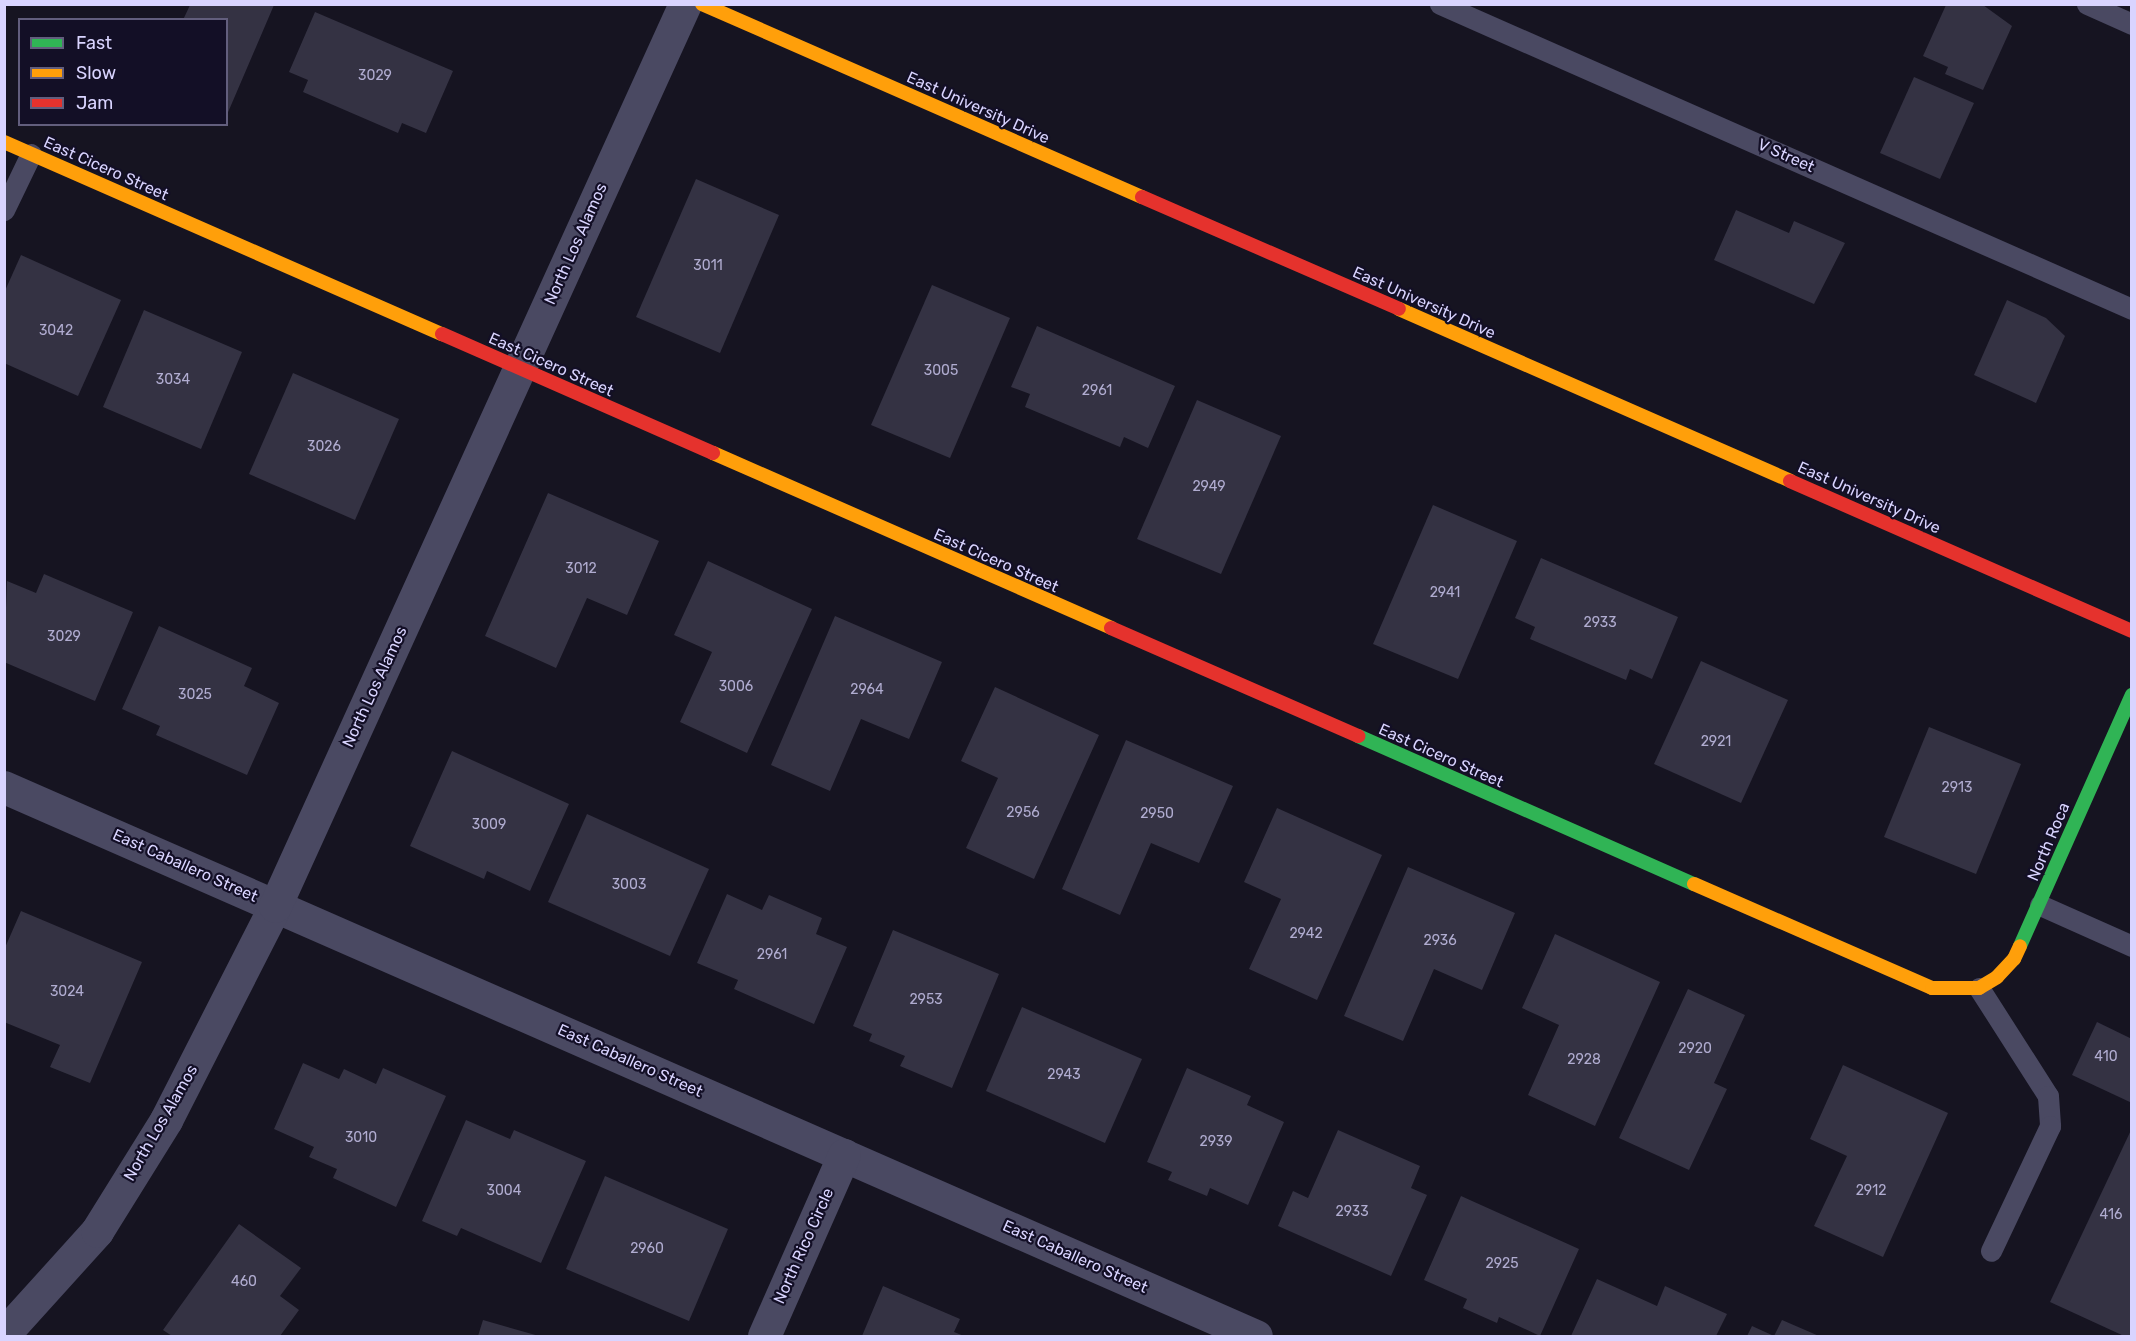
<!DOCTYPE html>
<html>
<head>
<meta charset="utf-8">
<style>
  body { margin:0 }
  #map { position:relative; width:2136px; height:1341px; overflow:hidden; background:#161421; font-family:Rubik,sans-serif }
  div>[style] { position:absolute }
  .building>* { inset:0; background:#343243 }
  .lane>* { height:21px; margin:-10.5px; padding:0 10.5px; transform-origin:10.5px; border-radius:10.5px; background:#4a4962 }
  .street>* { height:33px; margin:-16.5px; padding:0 16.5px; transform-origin:16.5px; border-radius:16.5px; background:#4a4962 }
  .fast>* { height:14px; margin:-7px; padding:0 7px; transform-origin:7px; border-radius:7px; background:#30b455 }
  .slow>* { height:14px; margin:-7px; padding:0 7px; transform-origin:7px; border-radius:7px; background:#ff9f0a }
  .jam>* { height:14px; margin:-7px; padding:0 7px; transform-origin:7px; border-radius:7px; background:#e5322d }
  span { translate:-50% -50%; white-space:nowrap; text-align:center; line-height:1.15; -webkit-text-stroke:4.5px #130f26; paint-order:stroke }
  .number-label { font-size:14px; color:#b0acd0 }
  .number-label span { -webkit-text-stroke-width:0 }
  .street-label { font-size:16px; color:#d9d4ff }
  .frame { position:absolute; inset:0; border:6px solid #d9d4ff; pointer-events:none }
  .legend { position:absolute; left:18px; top:18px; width:210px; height:108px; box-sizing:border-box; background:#130f26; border:2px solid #625e7d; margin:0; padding:8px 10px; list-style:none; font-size:18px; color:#d9d4ff }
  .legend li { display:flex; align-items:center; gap:12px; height:30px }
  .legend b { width:30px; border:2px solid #625e7d }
</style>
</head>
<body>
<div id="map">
  <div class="building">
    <i style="clip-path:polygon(190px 5px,274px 5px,226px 117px,226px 20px,183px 20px)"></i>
    <i style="clip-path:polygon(1946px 5px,1983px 5px,2012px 26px,1983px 90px,1945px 74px,1948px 67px,1923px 56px)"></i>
    <i style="clip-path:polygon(315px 12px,453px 71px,426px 133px,402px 123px,398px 133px,303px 92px,308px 80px,289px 72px)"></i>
    <i style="clip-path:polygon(1914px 77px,1974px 103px,1940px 179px,1880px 153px)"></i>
    <i style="clip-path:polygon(696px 179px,779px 215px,720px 353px,636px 317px)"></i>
    <i style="clip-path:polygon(1736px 210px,1789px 233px,1794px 221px,1845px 243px,1814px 304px,1714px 260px)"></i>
    <i style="clip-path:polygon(21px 255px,121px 300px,78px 396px,4px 363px,4px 293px)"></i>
    <i style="clip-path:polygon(932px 285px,1010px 318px,950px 458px,871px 425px)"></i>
    <i style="clip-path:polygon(2007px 300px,2046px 318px,2065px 336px,2036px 403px,1974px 375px)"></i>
    <i style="clip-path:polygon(144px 310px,242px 352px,201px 449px,103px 407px)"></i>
    <i style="clip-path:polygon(1037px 326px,1175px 386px,1148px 448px,1124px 437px,1120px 447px,1025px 407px,1030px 394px,1011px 387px)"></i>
    <i style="clip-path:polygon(293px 373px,399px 419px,355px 520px,249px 474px)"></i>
    <i style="clip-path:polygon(1197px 400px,1281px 436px,1221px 574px,1137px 539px)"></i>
    <i style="clip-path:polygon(548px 493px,659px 541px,627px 615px,587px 598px,556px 668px,485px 636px)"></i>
    <i style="clip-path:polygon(1433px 505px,1517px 541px,1458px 679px,1373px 644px)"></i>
    <i style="clip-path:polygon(1541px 558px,1678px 617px,1652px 679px,1630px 669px,1626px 680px,1530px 639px,1535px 627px,1515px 618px)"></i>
    <i style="clip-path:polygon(708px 561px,812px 609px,747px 753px,680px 722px,712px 652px,674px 635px)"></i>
    <i style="clip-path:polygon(44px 574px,133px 612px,95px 701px,4px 662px,7px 581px,36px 593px)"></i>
    <i style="clip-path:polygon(835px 616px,942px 662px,909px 739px,861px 719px,830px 791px,771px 765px)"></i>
    <i style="clip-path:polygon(159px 626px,252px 668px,244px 686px,279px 703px,247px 775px,156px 735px,160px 726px,122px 709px)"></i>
    <i style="clip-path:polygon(1701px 661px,1788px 700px,1741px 803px,1654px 764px)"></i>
    <i style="clip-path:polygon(995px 687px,1099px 735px,1034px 879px,966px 848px,998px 778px,961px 761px)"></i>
    <i style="clip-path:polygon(1929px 727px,2021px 764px,1976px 874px,1884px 837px)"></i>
    <i style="clip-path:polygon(1126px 740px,1233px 786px,1199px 863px,1151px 843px,1120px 915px,1062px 889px)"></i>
    <i style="clip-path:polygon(452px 751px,569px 804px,530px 891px,487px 871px,484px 879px,410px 846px)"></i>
    <i style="clip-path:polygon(1277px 808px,1382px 855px,1317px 1000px,1249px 969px,1281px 899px,1244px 882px)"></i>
    <i style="clip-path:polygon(587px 814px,709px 869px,670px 956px,548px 902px)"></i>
    <i style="clip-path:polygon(1408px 867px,1515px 913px,1482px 990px,1434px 969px,1403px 1041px,1344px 1016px)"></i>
    <i style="clip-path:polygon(727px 894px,762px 910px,769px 895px,822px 918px,816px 934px,847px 947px,814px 1024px,734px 989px,738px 980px,697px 963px)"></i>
    <i style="clip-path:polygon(21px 911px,142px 962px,90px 1083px,50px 1067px,60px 1045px,4px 1022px,4px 950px)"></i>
    <i style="clip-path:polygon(893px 930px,999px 974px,952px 1088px,900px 1066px,905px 1056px,869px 1041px,872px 1034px,853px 1026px)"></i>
    <i style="clip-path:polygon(1555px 934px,1660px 982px,1595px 1126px,1528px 1095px,1559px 1025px,1522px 1008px)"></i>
    <i style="clip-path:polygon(1688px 989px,1745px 1015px,1714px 1083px,1727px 1089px,1689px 1170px,1619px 1138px)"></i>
    <i style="clip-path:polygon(1022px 1007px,1142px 1059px,1105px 1143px,986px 1091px)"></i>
    <i style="clip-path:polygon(2097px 1022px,2132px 1039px,2132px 1103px,2072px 1075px)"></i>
    <i style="clip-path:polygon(303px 1063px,339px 1079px,344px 1069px,376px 1084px,383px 1068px,446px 1096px,396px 1207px,333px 1178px,337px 1169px,309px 1157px,314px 1147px,274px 1129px)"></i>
    <i style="clip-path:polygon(1843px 1065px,1948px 1113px,1883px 1257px,1814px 1226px,1847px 1156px,1810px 1139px)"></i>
    <i style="clip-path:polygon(1187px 1068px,1251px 1096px,1247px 1105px,1284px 1122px,1248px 1205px,1210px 1188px,1207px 1196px,1168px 1180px,1172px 1172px,1147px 1162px)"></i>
    <i style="clip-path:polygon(466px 1120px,510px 1139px,514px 1130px,586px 1161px,541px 1263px,461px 1228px,457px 1236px,422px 1221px)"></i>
    <i style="clip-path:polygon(2132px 1128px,2132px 1336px,2124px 1336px,2050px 1302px)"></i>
    <i style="clip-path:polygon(1338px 1130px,1420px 1166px,1411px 1188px,1427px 1195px,1391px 1276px,1278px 1226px,1293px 1191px,1308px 1198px)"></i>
    <i style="clip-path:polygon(605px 1176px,728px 1229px,689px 1321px,566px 1269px)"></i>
    <i style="clip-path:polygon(1461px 1196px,1579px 1249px,1540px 1336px,1499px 1317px,1497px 1323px,1463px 1308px,1467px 1299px,1424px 1280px)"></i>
    <i style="clip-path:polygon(239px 1224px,301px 1268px,280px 1296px,299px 1310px,280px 1336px,172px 1336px,163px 1330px)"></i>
    <i style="clip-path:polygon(1597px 1279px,1657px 1306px,1665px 1286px,1727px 1314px,1716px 1336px,1571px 1336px)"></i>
    <i style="clip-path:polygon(883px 1286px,960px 1319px,954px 1332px,964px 1336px,862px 1336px)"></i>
    <i style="clip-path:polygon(483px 1320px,539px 1336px,478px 1336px)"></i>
    <i style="clip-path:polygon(1782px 1320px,1819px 1336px,1747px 1336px,1752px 1326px,1774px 1336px)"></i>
  </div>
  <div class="lane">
    <i style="left:1440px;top:4px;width:756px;rotate:23.79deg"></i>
    <i style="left:2087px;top:4px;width:49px;rotate:24deg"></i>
    <i style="left:4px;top:210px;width:62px;rotate:-64.3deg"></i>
    <i style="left:2040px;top:905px;width:101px;rotate:24deg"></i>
    <i style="left:1979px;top:988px;width:128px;rotate:57.4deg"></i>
    <i style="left:2048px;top:1096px;width:30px;rotate:86deg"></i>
    <i style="left:2050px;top:1126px;width:138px;rotate:115.3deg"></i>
  </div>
  <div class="street">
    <i style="left:4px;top:787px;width:1367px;rotate:23.68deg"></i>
    <i style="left:4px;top:1334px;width:139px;rotate:-47.9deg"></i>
    <i style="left:97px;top:1231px;width:131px;rotate:-58.1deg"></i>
    <i style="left:166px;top:1120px;width:240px;rotate:-63deg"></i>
    <i style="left:275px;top:906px;width:991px;rotate:-65.56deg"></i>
    <i style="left:764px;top:1336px;width:198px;rotate:-66.2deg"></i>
  </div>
  <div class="fast">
    <i style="left:1358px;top:736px;width:367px;rotate:23.8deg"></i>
    <i style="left:2020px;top:946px;width:275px;rotate:-66deg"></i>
  </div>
  <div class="slow">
    <i style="left:702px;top:4px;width:480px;rotate:23.7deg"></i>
    <i style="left:4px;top:142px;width:478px;rotate:23.7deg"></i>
    <i style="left:1399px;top:309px;width:427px;rotate:23.7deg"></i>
    <i style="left:713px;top:453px;width:435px;rotate:23.7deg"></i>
    <i style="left:1694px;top:884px;width:260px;rotate:23.6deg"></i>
    <i style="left:1932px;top:988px;width:47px"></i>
    <i style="left:1979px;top:988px;width:21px;rotate:-31deg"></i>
    <i style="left:1997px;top:977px;width:25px;rotate:-47deg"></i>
    <i style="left:2014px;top:959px;width:14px;rotate:-65deg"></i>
  </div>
  <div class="jam">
    <i style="left:1142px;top:197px;width:280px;rotate:23.5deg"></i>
    <i style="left:442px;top:334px;width:296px;rotate:23.7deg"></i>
    <i style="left:1790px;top:481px;width:373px;rotate:23.7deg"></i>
    <i style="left:1111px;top:628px;width:270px;rotate:23.6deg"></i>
  </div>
  <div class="number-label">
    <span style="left:375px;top:76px">3029</span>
    <span style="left:708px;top:266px">3011</span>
    <span style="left:56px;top:331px">3042</span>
    <span style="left:941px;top:371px">3005</span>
    <span style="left:173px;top:380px">3034</span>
    <span style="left:1097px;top:391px">2961</span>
    <span style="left:324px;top:447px">3026</span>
    <span style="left:1209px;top:487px">2949</span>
    <span style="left:581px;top:569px">3012</span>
    <span style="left:1445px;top:593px">2941</span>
    <span style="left:1600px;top:623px">2933</span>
    <span style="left:64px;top:637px">3029</span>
    <span style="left:736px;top:687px">3006</span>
    <span style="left:867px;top:690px">2964</span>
    <span style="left:195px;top:695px">3025</span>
    <span style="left:1716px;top:742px">2921</span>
    <span style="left:1957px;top:788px">2913</span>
    <span style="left:1023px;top:813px">2956</span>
    <span style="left:1157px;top:814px">2950</span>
    <span style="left:489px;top:825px">3009</span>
    <span style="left:629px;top:885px">3003</span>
    <span style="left:1306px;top:934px">2942</span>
    <span style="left:1440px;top:941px">2936</span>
    <span style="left:772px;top:955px">2961</span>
    <span style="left:67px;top:992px">3024</span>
    <span style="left:926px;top:1000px">2953</span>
    <span style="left:1695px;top:1049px">2920</span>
    <span style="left:2106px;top:1057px">410</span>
    <span style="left:1584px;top:1060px">2928</span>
    <span style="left:1064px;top:1075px">2943</span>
    <span style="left:361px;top:1138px">3010</span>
    <span style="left:1216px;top:1142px">2939</span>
    <span style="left:504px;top:1191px">3004</span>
    <span style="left:1871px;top:1191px">2912</span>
    <span style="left:1352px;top:1212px">2933</span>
    <span style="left:2111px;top:1215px">416</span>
    <span style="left:647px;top:1249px">2960</span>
    <span style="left:1502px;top:1264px">2925</span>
    <span style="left:244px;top:1282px">460</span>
  </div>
  <div class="street-label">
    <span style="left:978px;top:108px;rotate:24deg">East University Drive</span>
    <span style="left:1786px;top:156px;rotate:24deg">V Street</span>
    <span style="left:106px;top:169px;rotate:24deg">East Cicero Street</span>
    <span style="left:576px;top:244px;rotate:-66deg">North Los Alamos</span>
    <span style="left:1424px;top:303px;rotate:24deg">East University Drive</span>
    <span style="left:551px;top:365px;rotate:24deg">East Cicero Street</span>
    <span style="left:1869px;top:498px;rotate:24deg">East University Drive</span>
    <span style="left:996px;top:561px;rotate:24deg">East Cicero Street</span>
    <span style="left:375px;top:687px;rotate:-65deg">North Los Alamos</span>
    <span style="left:1441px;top:756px;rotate:24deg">East Cicero Street</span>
    <span style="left:2049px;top:842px;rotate:-67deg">North Roca</span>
    <span style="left:185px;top:866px;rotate:24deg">East Caballero Street</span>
    <span style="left:630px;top:1061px;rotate:24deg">East Caballero Street</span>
    <span style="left:161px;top:1123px;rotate:-60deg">North Los Alamos</span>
    <span style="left:804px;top:1246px;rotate:-66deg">North Rico Circle</span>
    <span style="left:1075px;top:1257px;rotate:24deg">East Caballero Street</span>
  </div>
  <div class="frame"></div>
  <ul class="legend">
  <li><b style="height:8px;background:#30b455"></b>Fast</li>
  <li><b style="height:8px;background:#ff9f0a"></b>Slow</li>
  <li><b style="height:8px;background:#e5322d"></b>Jam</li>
  </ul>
</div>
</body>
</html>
